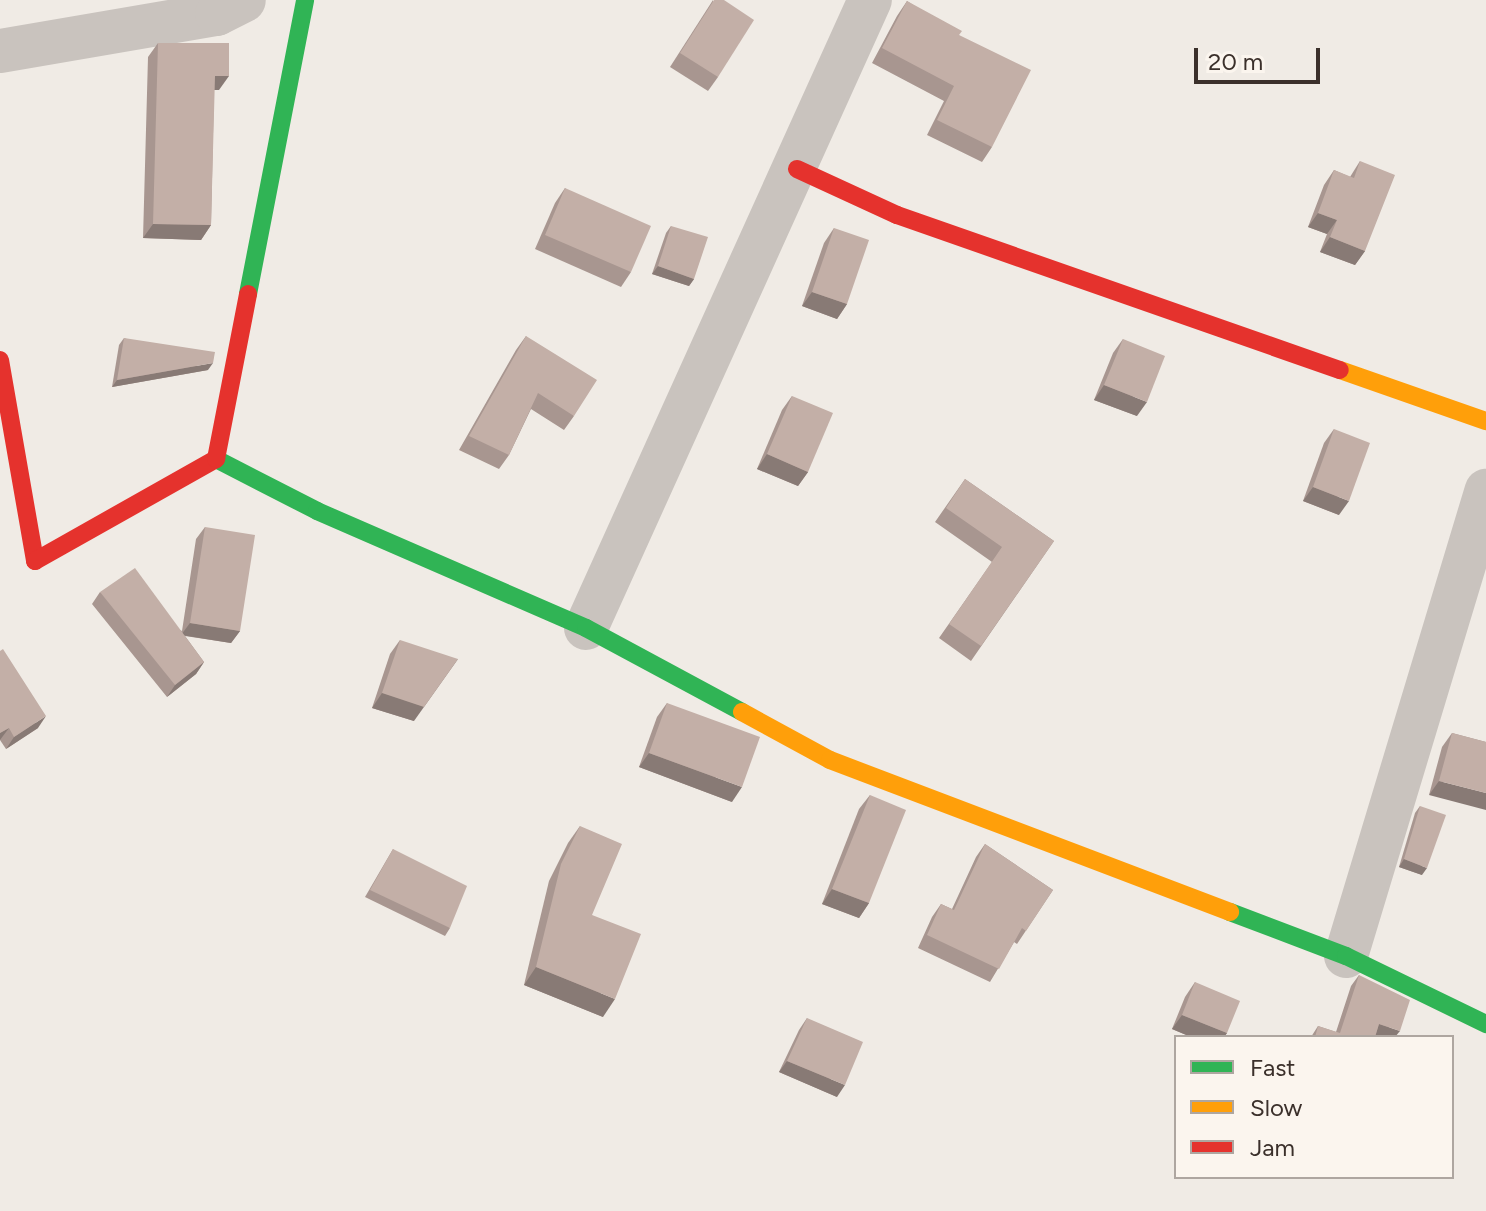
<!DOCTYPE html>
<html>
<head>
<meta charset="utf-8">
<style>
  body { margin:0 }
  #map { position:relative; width:1486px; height:1211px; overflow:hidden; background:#f0ebe5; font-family:Figtree,sans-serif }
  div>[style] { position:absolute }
  .street>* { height:44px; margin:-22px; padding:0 22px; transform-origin:22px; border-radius:22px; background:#c9c3be }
  .fast>* { height:18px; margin:-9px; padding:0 9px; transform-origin:9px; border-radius:9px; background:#30b455 }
  .slow>* { height:18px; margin:-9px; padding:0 9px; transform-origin:9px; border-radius:9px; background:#ff9f0a }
  .jam>* { height:18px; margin:-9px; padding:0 9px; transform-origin:9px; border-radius:9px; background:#e5322d }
  .wall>* { inset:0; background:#a89690 }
  .shaded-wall>* { inset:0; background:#887a75 }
  .building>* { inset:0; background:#c3afa7 }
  span { translate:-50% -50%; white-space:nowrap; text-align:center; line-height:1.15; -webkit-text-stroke:6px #fbf5ee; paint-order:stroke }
  .legend { position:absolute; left:1174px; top:1035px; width:280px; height:144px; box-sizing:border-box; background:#fbf5ee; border:2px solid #aea6a0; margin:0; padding:10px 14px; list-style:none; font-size:24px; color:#3b302b }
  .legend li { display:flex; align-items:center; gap:16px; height:40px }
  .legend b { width:40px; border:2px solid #aea6a0 }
  .scale { position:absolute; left:1194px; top:48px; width:126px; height:36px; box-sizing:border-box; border:4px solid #3b302b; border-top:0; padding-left:10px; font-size:24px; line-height:28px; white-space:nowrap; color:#3b302b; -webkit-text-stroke:6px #fbf5ee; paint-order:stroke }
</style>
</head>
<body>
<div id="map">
  <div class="street">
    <i style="left:0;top:51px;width:220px;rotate:-9.7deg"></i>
    <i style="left:217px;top:14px;width:30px;rotate:-27deg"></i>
    <i style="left:586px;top:628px;width:689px;rotate:-65.67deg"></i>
    <i style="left:1346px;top:956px;width:486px;rotate:-73.2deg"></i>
  </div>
  <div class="fast">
    <i style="left:248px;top:294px;width:299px;rotate:-79deg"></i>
    <i style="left:216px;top:459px;width:114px;rotate:27.2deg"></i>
    <i style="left:317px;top:511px;width:293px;rotate:23.5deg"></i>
    <i style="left:586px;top:628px;width:177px;rotate:28.3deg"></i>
    <i style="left:1230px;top:912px;width:124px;rotate:20.8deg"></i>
    <i style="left:1346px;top:956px;width:156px;rotate:25.9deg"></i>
  </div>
  <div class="slow">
    <i style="left:1340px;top:370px;width:155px;rotate:19.3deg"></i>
    <i style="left:742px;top:712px;width:100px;rotate:28.6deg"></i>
    <i style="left:830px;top:760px;width:428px;rotate:20.8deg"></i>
  </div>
  <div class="jam">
    <i style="left:797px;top:169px;width:110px;rotate:24.7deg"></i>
    <i style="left:897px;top:215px;width:469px;rotate:19.3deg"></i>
    <i style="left:0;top:360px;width:204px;rotate:80.1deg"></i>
    <i style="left:35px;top:561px;width:208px;rotate:-29.4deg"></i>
    <i style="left:216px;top:459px;width:168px;rotate:-79deg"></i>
  </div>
  <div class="wall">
    <i style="clip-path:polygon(713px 0,718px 77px,708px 91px,670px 67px)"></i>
    <i style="clip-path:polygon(907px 1px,959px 35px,992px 147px,982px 162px,927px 135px,944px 101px,872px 63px,897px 16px)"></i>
    <i style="clip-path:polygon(158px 43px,219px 90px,214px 90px,211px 225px,201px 240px,143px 238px,148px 57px)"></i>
    <i style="clip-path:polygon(1360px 161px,1365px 251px,1355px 265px,1320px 252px,1327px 234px,1308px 227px,1324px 185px,1334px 170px,1350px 177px)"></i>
    <i style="clip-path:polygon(565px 188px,631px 272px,621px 287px,535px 249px,555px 203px)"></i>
    <i style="clip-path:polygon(671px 226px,694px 279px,689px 286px,652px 274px,666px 233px)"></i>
    <i style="clip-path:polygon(834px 228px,847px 304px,837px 319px,802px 306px,824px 243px)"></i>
    <i style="clip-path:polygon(526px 336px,574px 416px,564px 430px,531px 409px,509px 455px,499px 469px,459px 450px,516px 350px)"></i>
    <i style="clip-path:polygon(124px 338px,208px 370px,112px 387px,119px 345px)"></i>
    <i style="clip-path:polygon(1123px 339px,1137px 416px,1094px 400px,1113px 353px)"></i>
    <i style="clip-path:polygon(792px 396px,808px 472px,798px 486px,757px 469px,782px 410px)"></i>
    <i style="clip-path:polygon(1334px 429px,1339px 515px,1303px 501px,1324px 443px)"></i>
    <i style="clip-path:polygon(965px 479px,1054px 541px,971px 661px,939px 638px,992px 562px,935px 522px)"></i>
    <i style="clip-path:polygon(205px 527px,240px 631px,231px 643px,185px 636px,204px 662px,196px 674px,167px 697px,92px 604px,100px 592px,182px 631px,196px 539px)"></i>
    <i style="clip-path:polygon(400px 640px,414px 721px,372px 708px,390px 654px)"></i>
    <i style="clip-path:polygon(0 651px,38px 728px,6px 749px,0 740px)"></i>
    <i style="clip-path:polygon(667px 703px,732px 802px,639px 767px,657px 717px)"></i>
    <i style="clip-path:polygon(1452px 733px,1486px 742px,1429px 795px,1442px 747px)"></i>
    <i style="clip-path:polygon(870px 795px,869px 903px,859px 918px,822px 904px,859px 809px)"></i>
    <i style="clip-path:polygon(1420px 806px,1422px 875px,1399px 867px,1415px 813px)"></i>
    <i style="clip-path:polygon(580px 826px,592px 915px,603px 1017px,524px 985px,549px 881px,568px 843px)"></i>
    <i style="clip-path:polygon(985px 844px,1053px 890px,1017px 944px,1014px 942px,990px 982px,918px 948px,932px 917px,941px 904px,952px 909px,976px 857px)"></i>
    <i style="clip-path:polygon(393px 849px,450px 928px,445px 936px,365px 897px)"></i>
    <i style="clip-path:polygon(1359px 975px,1395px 1037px,1311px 1037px,1318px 1026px,1336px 1032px,1351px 986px)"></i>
    <i style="clip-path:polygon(1195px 982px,1227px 1033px,1224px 1037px,1191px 1037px,1172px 1029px,1185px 997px)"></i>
    <i style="clip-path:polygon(807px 1018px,837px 1097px,779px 1072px,799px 1030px)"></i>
  </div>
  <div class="shaded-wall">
    <i style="clip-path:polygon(215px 76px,229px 76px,219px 90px,205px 90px)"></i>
    <i style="clip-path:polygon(1318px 213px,1337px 220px,1327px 234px,1308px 227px)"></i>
    <i style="clip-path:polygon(153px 224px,211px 225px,201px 240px,143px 238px)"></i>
    <i style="clip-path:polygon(1330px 237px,1365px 251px,1355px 265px,1320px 252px)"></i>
    <i style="clip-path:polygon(658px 266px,694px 279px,689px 286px,652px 274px)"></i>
    <i style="clip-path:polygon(812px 292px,847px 304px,837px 319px,802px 306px)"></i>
    <i style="clip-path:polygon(213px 363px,208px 370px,112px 387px,117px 380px)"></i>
    <i style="clip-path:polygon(1104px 385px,1147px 402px,1137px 416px,1094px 400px)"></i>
    <i style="clip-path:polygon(767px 454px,808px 472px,798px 486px,757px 469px)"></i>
    <i style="clip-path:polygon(1313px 487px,1349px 501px,1339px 515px,1303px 501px)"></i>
    <i style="clip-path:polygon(190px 623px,240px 631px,231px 643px,181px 635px)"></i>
    <i style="clip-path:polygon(458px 659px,414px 721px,372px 708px,382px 693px)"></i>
    <i style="clip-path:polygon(204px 662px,196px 674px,167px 697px,175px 685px)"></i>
    <i style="clip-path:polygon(46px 716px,38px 728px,6px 749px,14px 737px)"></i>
    <i style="clip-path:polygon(9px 728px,0 740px,0 733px)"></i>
    <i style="clip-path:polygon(649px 753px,742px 787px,732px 802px,639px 767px)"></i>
    <i style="clip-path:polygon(1439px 781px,1486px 793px,1486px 810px,1429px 795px)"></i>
    <i style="clip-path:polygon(1404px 859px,1427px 868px,1422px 875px,1399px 867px)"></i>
    <i style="clip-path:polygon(832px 889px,869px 903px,859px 918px,822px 904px)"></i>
    <i style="clip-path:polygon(536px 967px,615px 999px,603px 1017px,524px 985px)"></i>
    <i style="clip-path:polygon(1182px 1015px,1227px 1033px,1224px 1037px,1191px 1037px,1172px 1029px)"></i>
    <i style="clip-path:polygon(1379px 1024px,1400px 1031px,1395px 1037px,1375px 1037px)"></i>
    <i style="clip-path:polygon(787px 1061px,845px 1085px,837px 1097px,779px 1072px)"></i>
  </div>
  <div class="building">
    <i style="clip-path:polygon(714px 0,724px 0,754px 20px,718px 77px,680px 53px)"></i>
    <i style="clip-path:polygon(907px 1px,962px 31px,959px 35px,1031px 70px,992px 147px,937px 120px,954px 86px,882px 48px)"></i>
    <i style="clip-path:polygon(158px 43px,229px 43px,229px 76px,215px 76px,211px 225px,153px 224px)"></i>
    <i style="clip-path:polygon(1360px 161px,1395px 175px,1365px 251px,1330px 237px,1337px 220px,1318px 213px,1334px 170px,1354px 178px)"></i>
    <i style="clip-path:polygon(565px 188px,651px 226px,631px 272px,545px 235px)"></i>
    <i style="clip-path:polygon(671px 226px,708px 237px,694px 279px,658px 266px)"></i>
    <i style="clip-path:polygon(834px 228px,869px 240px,847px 304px,812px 292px)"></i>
    <i style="clip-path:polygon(526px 336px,597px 380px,574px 416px,538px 393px,509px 455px,469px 436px)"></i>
    <i style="clip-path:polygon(124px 338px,215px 352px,213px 363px,117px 380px)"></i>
    <i style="clip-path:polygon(1123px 339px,1165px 356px,1147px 402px,1104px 385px)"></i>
    <i style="clip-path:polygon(792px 396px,833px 413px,808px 472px,767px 454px)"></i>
    <i style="clip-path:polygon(1334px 429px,1370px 443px,1349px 501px,1313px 487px)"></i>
    <i style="clip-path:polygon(965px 479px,1054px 541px,981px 646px,949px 624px,1002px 547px,946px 508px)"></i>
    <i style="clip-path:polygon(205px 527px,255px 535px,240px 631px,190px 623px)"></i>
    <i style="clip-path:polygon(135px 568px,204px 662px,175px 685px,100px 592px)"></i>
    <i style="clip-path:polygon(400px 640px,458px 659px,424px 707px,382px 693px)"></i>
    <i style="clip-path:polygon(3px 649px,46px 716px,14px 737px,9px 728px,0 733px,0 651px)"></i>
    <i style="clip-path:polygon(667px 703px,760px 737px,742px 787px,649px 753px)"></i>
    <i style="clip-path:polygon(1452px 733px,1486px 742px,1486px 793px,1439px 781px)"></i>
    <i style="clip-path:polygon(870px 795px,906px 810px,869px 903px,832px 889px)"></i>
    <i style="clip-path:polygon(1420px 806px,1446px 815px,1427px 868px,1404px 859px)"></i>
    <i style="clip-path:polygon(580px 826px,622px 844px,592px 915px,641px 934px,615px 999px,536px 967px,561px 864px)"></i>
    <i style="clip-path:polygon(985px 844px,1053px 890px,1026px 931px,1022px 928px,999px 969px,927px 935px,941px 904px,954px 910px)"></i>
    <i style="clip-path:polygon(393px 849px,467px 886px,450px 928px,370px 890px)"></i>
    <i style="clip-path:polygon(1359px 975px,1410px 1000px,1400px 1031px,1379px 1024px,1375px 1037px,1315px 1037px,1318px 1026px,1340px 1033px)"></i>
    <i style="clip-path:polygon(1195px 982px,1240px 1001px,1227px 1033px,1182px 1015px)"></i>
    <i style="clip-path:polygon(807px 1018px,863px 1042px,845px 1085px,787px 1061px)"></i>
  </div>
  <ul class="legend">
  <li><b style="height:10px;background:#30b455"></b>Fast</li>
  <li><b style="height:10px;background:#ff9f0a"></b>Slow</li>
  <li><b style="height:10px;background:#e5322d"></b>Jam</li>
  </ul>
  <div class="scale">20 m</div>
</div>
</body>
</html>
